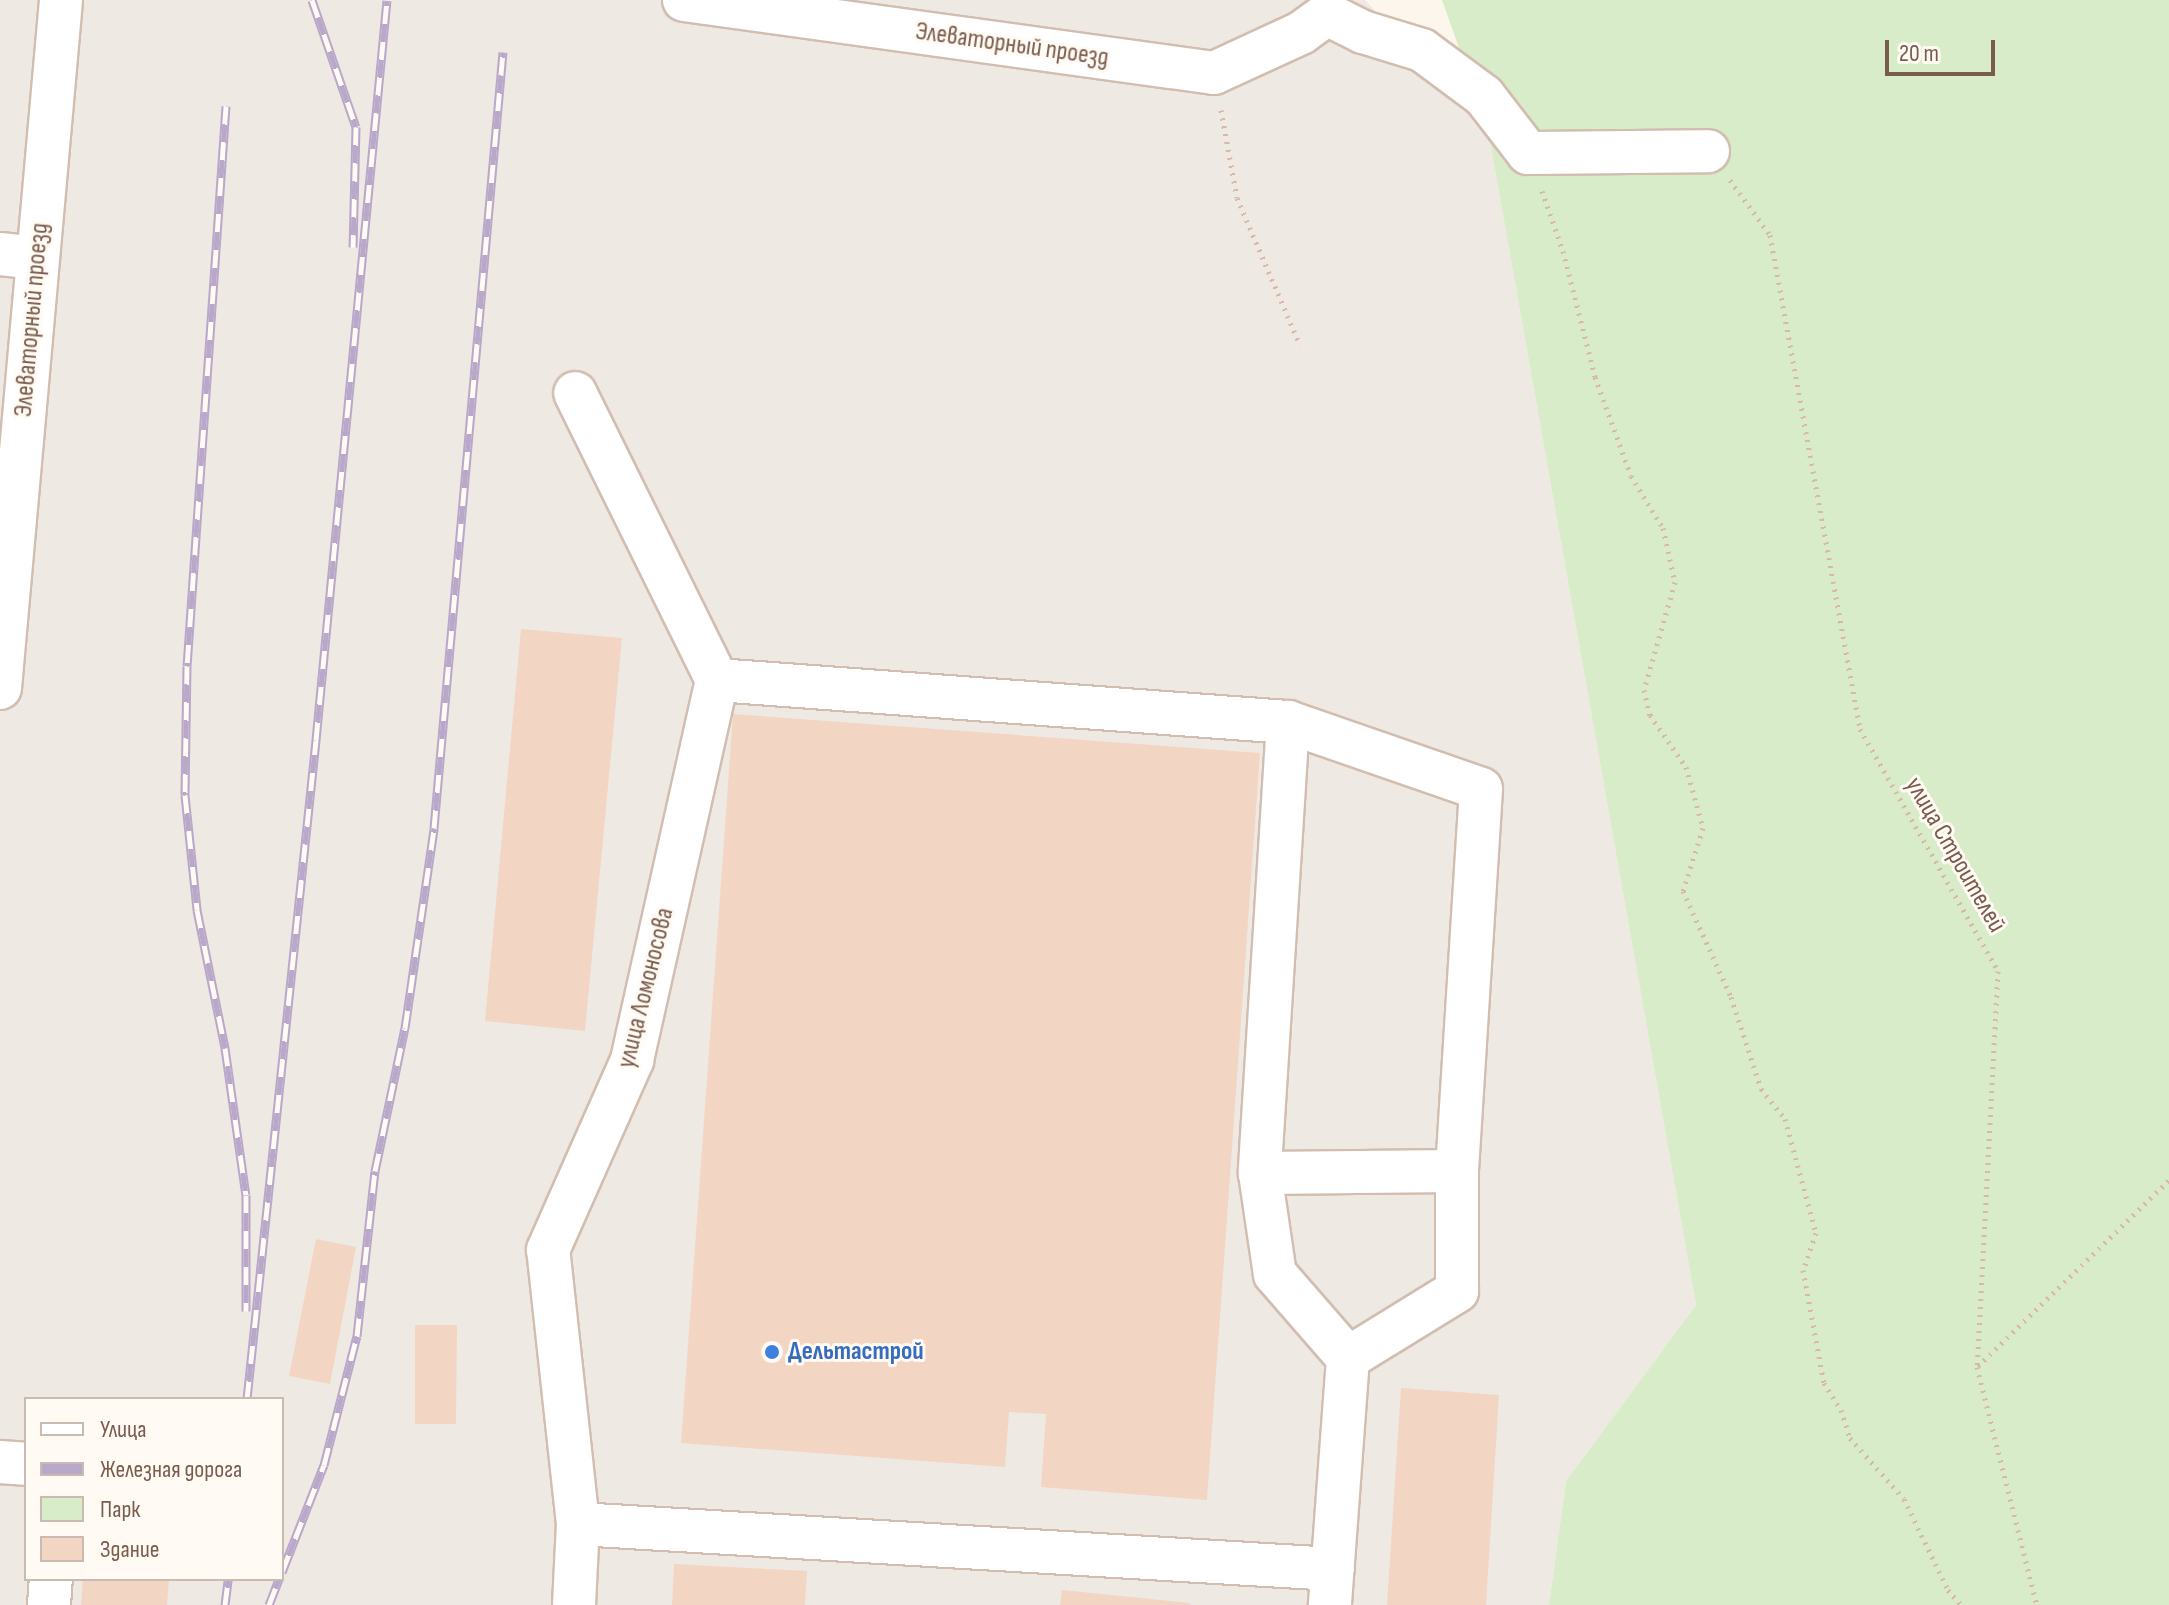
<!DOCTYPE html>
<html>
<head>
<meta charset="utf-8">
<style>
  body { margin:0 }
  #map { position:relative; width:2169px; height:1605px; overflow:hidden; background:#fdf6ec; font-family:"Sofia Sans Condensed",sans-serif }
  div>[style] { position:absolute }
  .industrial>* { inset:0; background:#efe9e4 }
  .green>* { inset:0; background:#d8ecc9 }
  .building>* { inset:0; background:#f3d5c3 }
  .path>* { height:5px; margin-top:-2.5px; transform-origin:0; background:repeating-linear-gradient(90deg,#d9b8a5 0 2px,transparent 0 8px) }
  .roads { filter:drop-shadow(2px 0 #d1beb0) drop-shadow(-2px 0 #d1beb0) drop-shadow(0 2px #d1beb0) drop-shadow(0 -2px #d1beb0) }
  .minor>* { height:42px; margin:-21px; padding:0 21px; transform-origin:21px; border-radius:21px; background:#fff }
  .rail>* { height:9px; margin-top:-4.5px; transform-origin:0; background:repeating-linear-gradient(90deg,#fffaf3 0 18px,#b9a8c9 0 36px); box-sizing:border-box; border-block:2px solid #b9a8c9 }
  .dots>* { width:22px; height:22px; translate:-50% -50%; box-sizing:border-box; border:4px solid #fffaf3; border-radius:50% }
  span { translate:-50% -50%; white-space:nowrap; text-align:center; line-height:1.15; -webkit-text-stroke:6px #fffaf3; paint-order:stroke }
  .street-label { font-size:26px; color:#7a5c4d }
  .shop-label { font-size:26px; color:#366cbe; font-weight:700 }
  .left { translate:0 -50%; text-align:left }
  .legend { position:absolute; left:24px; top:1397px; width:260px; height:184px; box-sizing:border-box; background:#fffaf3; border:2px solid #cabbb1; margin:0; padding:10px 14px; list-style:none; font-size:24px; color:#7a5c4d }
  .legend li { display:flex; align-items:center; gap:16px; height:40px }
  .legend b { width:40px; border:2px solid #cabbb1 }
  .scale { position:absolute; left:1885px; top:40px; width:110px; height:36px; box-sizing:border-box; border:4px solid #7a5c4d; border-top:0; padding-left:10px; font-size:24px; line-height:28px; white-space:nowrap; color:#7a5c4d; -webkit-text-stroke:6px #fffaf3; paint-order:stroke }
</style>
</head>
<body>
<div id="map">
  <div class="industrial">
    <i style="clip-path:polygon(evenodd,0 0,1365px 0,1488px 130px,1696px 1305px,1566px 1481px,1549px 1605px,0 1605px,0 0,26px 1399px,282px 1399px,282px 1579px,26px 1579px,26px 1399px)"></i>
  </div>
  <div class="green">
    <i style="clip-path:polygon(1442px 0,2169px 0,2169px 1605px,1549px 1605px,1566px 1481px,1696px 1305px,1488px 130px)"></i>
  </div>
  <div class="building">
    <i style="clip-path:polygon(521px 629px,622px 638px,585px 1031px,485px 1021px)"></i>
    <i style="clip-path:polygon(733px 714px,1260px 753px,1207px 1500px,1041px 1487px,1046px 1414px,1009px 1412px,1005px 1467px,681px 1443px)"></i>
    <i style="clip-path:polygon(316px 1239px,356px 1247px,330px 1384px,289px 1376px)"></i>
    <i style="clip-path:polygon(415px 1325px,457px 1325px,456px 1424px,415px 1424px)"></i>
    <i style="clip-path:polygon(1401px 1388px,1499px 1395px,1486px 1605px,1387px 1605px)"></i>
    <i style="clip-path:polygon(674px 1564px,807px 1571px,805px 1605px,672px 1605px)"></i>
    <i style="clip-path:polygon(83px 1579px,169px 1579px,167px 1605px,81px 1605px)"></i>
    <i style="clip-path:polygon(1062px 1590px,1190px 1603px,1190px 1605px,1060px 1605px)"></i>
  </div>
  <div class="path">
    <i style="left:1221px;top:110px;width:89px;rotate:79.7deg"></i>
    <i style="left:1237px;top:198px;width:160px;rotate:66.8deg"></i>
    <i style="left:1730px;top:180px;width:68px;rotate:54deg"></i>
    <i style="left:1770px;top:235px;width:502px;rotate:79.67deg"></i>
    <i style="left:1860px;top:729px;width:279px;rotate:60.3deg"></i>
    <i style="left:1998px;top:971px;width:397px;rotate:93deg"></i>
    <i style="left:1977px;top:1367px;width:245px;rotate:75.9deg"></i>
    <i style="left:1542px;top:191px;width:64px;rotate:70.7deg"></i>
    <i style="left:1563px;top:251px;width:130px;rotate:75.7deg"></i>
    <i style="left:1595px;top:377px;width:105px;rotate:70deg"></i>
    <i style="left:1631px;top:476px;width:61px;rotate:58.4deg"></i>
    <i style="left:1663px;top:528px;width:55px;rotate:77.5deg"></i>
    <i style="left:1675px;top:582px;width:112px;rotate:106deg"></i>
    <i style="left:1644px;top:690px;width:26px;rotate:77deg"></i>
    <i style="left:1650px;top:715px;width:63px;rotate:55.3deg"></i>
    <i style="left:1686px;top:767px;width:63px;rotate:74.4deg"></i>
    <i style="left:1703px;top:828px;width:66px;rotate:107.6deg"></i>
    <i style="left:1683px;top:891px;width:116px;rotate:65.6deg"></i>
    <i style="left:1731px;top:997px;width:97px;rotate:71.9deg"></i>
    <i style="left:1761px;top:1089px;width:38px;rotate:51deg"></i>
    <i style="left:1785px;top:1119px;width:118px;rotate:74.8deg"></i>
    <i style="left:1816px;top:1233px;width:39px;rotate:109deg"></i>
    <i style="left:1803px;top:1270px;width:115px;rotate:79.5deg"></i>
    <i style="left:1824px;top:1383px;width:32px;rotate:58deg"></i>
    <i style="left:1841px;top:1410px;width:29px;rotate:72deg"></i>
    <i style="left:1850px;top:1438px;width:81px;rotate:48.5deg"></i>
    <i style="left:1904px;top:1499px;width:101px;rotate:64.2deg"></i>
    <i style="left:1948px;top:1590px;width:20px;rotate:49deg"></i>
    <i style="left:1978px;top:1366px;width:267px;rotate:-44.2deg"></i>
  </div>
  <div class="roads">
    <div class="minor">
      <i style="left:684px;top:0;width:535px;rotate:7.84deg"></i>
      <i style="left:1214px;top:73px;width:96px;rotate:-24.7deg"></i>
      <i style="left:1301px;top:33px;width:32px;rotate:-36deg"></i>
      <i style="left:1327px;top:14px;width:40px;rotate:26.6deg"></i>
      <i style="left:1363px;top:32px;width:62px;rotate:17deg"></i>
      <i style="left:1422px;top:50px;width:77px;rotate:36.6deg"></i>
      <i style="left:1484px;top:96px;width:72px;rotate:52.3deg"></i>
      <i style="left:1528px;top:153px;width:180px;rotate:-0.6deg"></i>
      <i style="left:0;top:254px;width:37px;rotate:6deg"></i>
      <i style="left:717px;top:680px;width:573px;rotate:4.21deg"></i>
      <i style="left:1288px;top:722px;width:452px;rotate:93.6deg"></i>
      <i style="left:1260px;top:1173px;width:102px;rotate:81.6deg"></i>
      <i style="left:1275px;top:1274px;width:111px;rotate:49deg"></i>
      <i style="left:1348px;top:1358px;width:248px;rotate:94.2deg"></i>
      <i style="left:0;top:688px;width:691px;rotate:-84.93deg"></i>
      <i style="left:1288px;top:722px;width:204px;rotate:19.1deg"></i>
      <i style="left:1481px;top:789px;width:383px;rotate:93.6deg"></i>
      <i style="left:1457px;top:1171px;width:120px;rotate:90deg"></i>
      <i style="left:1457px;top:1291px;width:128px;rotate:148.4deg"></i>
      <i style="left:1260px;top:1173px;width:197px;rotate:-0.6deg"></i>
      <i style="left:0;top:1462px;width:26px;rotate:4deg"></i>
      <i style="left:578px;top:1524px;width:756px;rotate:3.41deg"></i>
      <i style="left:49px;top:1605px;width:26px;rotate:-86deg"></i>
      <i style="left:574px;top:1605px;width:81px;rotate:-87.2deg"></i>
      <i style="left:578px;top:1524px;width:276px;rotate:-96.2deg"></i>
      <i style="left:548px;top:1250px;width:208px;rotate:-66.1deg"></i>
      <i style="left:632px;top:1060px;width:389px;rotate:-77.4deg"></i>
      <i style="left:717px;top:680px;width:320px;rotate:-116.3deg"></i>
    </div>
  </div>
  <div class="rail">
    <i style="left:312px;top:0;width:134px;rotate:70.9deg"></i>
    <i style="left:356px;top:127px;width:120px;rotate:91.4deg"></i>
    <i style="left:226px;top:106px;width:561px;rotate:93.98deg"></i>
    <i style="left:187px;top:666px;width:129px;rotate:90.9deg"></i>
    <i style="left:185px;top:795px;width:116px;rotate:84deg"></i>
    <i style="left:197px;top:910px;width:141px;rotate:78.5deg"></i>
    <i style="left:225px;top:1048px;width:148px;rotate:81.9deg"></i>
    <i style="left:246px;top:1195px;width:116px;rotate:90deg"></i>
    <i style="left:247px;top:1399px;width:663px;rotate:-84.02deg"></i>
    <i style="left:316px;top:740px;width:743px;rotate:-84.52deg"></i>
    <i style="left:282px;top:1572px;width:115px;rotate:-68.6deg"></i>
    <i style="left:324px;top:1465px;width:133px;rotate:-75.7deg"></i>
    <i style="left:357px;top:1336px;width:166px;rotate:-83.8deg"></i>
    <i style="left:375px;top:1171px;width:146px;rotate:-78.2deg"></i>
    <i style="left:405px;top:1028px;width:202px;rotate:-81.7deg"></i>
    <i style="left:434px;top:828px;width:779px;rotate:-84.92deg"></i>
    <i style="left:225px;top:1605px;width:26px;rotate:-83deg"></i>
    <i style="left:269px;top:1605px;width:28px;rotate:-69deg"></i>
  </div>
  <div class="dots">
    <i style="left:772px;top:1352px;background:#3f7fe0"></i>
  </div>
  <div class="street-label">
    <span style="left:1012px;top:45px;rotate:8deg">Элеваторный проезд</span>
    <span style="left:32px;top:320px;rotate:-85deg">Элеваторный проезд</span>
    <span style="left:1955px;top:855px;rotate:60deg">улица Строителей</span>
    <span style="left:646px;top:988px;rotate:-76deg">улица Ломоносова</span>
  </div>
  <div class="shop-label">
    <span class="left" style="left:788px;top:1352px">Дельтастрой</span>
  </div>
  <ul class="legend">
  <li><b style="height:10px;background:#fff"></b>Улица</li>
  <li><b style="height:10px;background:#b9a8c9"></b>Железная дорога</li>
  <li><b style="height:22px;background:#d8ecc9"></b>Парк</li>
  <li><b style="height:22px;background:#f3d5c3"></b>Здание</li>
  </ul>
  <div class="scale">20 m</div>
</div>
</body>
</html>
